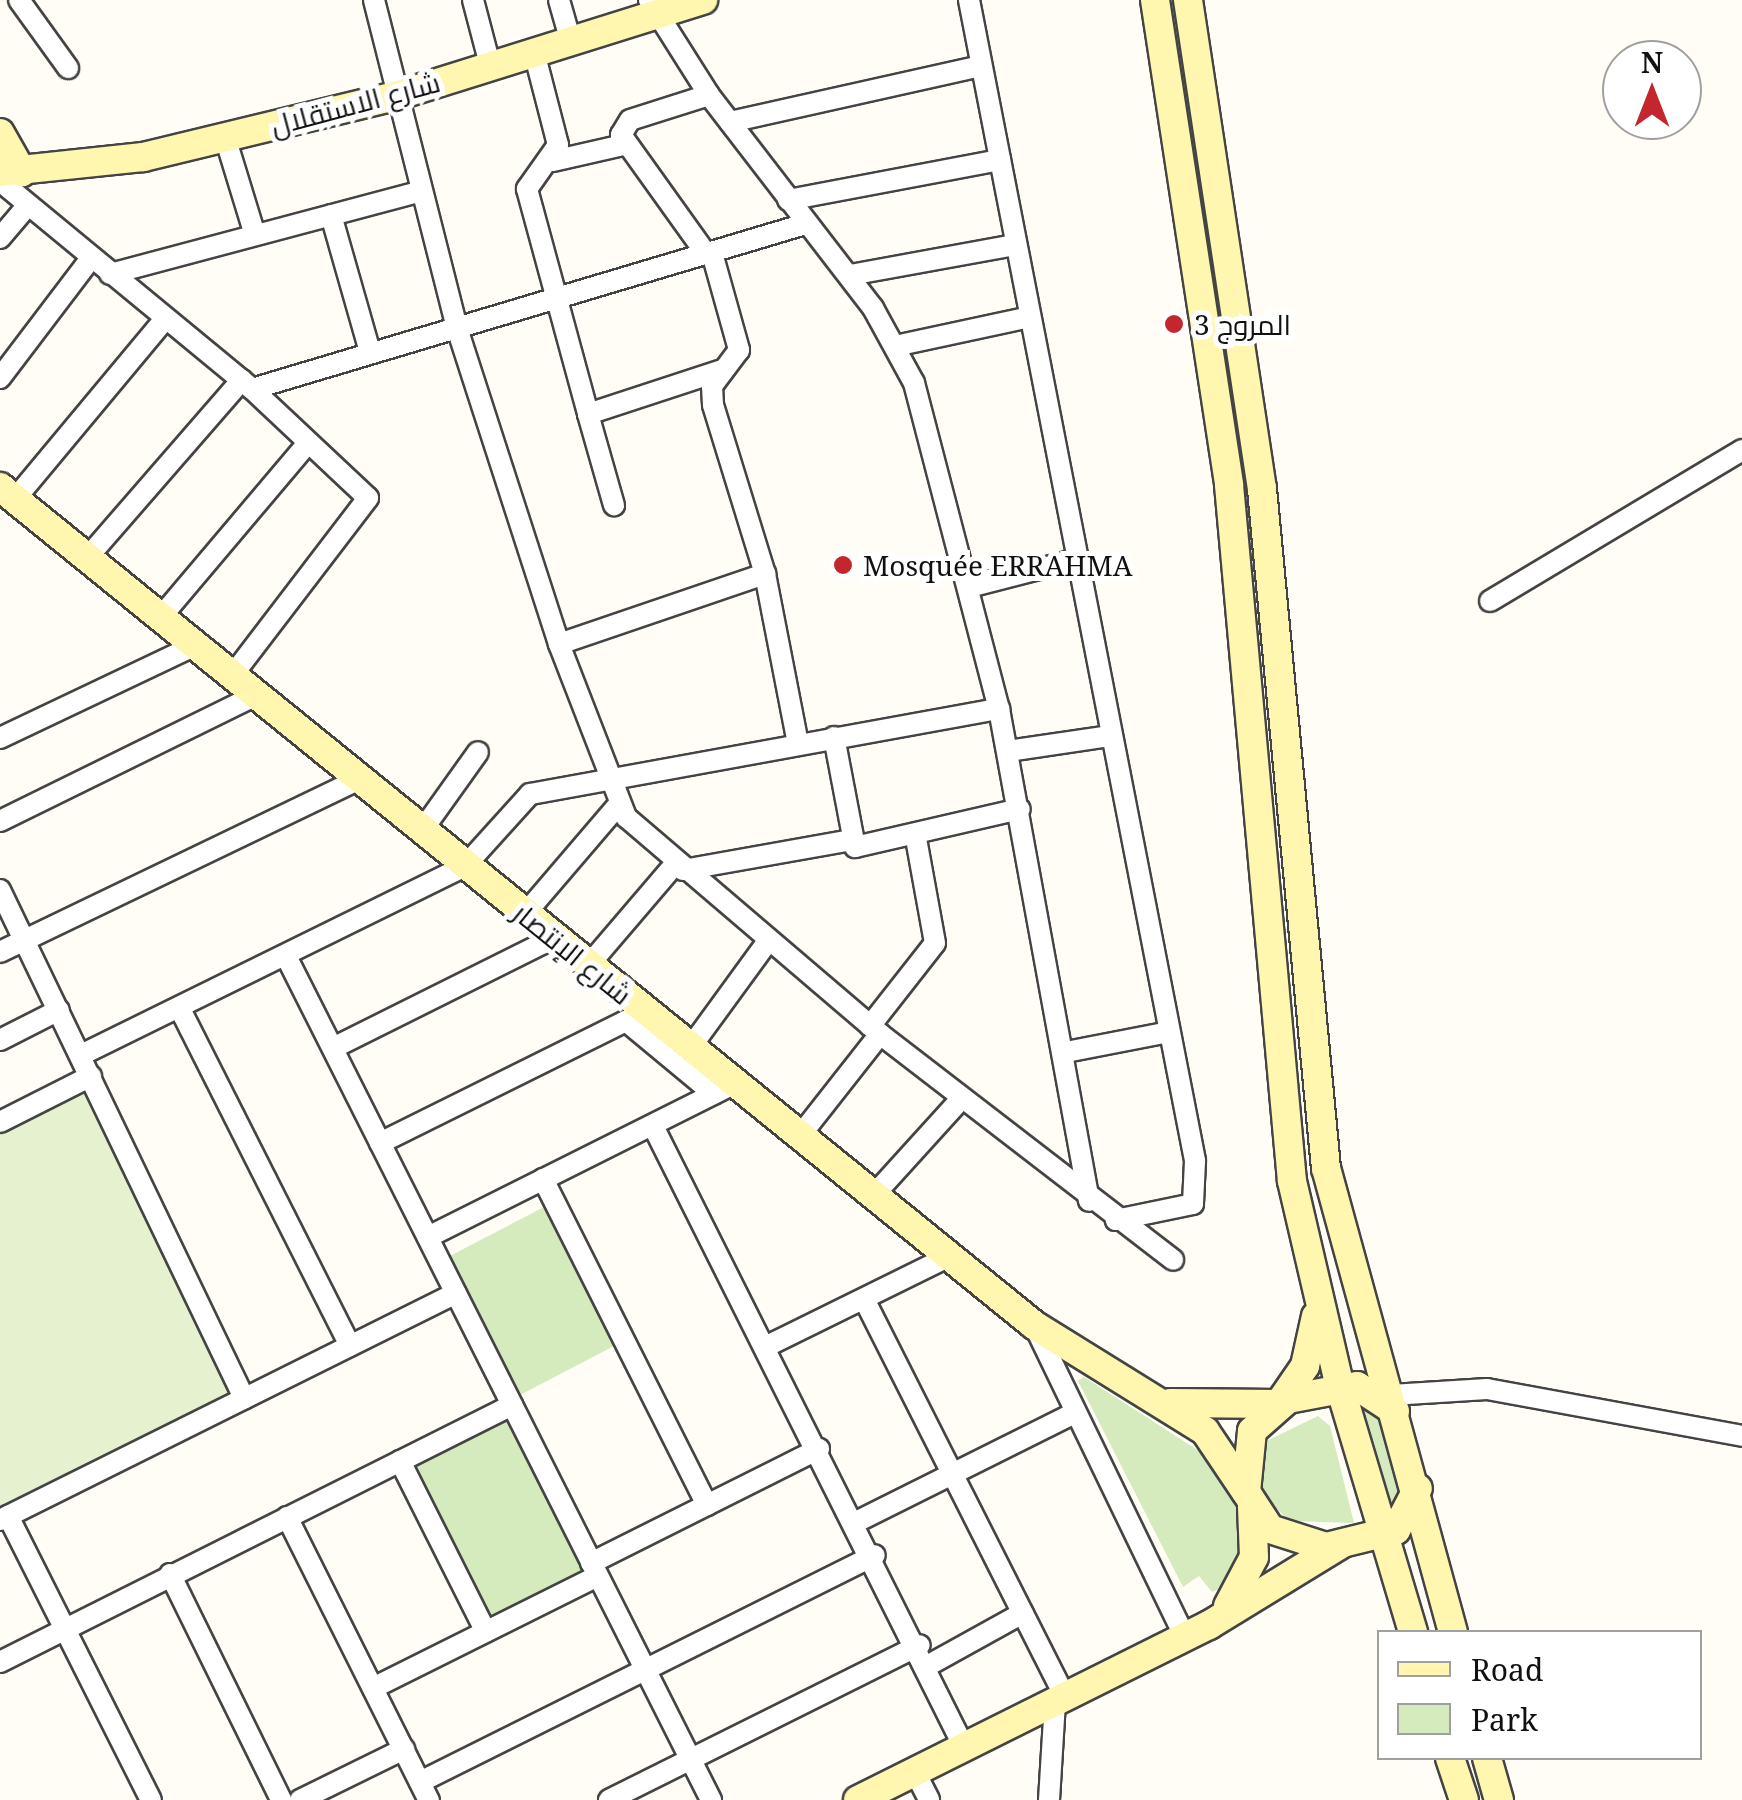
<!DOCTYPE html>
<html>
<head>
<meta charset="utf-8">
<style>
  body { margin:0 }
  #map { position:relative; width:1742px; height:1800px; overflow:hidden; background:#fffdf5; font-family:"Noto Serif",Cairo,serif }
  div>[style] { position:absolute }
  .green>* { inset:0; background:#d5ebbd }
  .pitch>* { inset:0; background:#e6f2cf }
  .roads { filter:drop-shadow(2px 0 #444) drop-shadow(-2px 0 #444) drop-shadow(0 2px #444) drop-shadow(0 -2px #444) }
  .street>* { height:20px; margin:-10px; padding:0 10px; transform-origin:10px; border-radius:10px; background:#fff }
  .secondary>* { height:28px; margin:-14px; padding:0 14px; transform-origin:14px; border-radius:14px; background:#fff6b0 }
  .dots>* { width:28px; height:28px; translate:-50% -50%; box-sizing:border-box; border:5px solid #fff; border-radius:50% }
  span { translate:-50% -50%; white-space:nowrap; text-align:center; line-height:1.15; -webkit-text-stroke:10px #fff; paint-order:stroke }
  .street-label { font-size:28px; color:#111 }
  .poi-label { font-size:28px; color:#111 }
  .left { translate:0 -50%; text-align:left }
  .legend { position:absolute; left:1377px; top:1630px; width:325px; height:130px; box-sizing:border-box; background:#fff; border:2px solid #a0a0a0; margin:0; padding:12px 18px; list-style:none; font-size:30px; color:#111 }
  .legend li { display:flex; align-items:center; gap:20px; height:50px }
  .legend b { width:50px; border:2px solid #a0a0a0 }
  .north { position:absolute; left:1602px; top:40px; width:100px; height:100px; box-sizing:border-box; background:#fff; border:2px solid #a0a0a0; border-radius:50%; rotate:0deg; font-size:28px; font-weight:700; line-height:40px; text-align:center; color:#111 }
  .north::after { content:''; display:block; margin:auto; width:35px; height:45px; background:#c4262e; clip-path:polygon(50% 0,100% 100%,50% 72%,0 100%) }
</style>
</head>
<body>
<div id="map">
  <div class="green">
    <i style="clip-path:polygon(544px 1207px,616px 1345px,520px 1395px,448px 1257px)"></i>
    <i style="clip-path:polygon(1084px 1377px,1210px 1458px,1239px 1512px,1243px 1553px,1225px 1587px,1212px 1592px,1199px 1576px,1183px 1587px,1078px 1381px)"></i>
    <i style="clip-path:polygon(1363px 1407px,1386px 1420px,1406px 1483px,1392px 1510px)"></i>
    <i style="clip-path:polygon(1318px 1416px,1330px 1426px,1354px 1523px,1289px 1521px,1258px 1489px,1262px 1443px)"></i>
    <i style="clip-path:polygon(508px 1419px,585px 1575px,489px 1622px,412px 1466px)"></i>
  </div>
  <div class="pitch">
    <i style="clip-path:polygon(87px 1086px,237px 1389px,0 1508px,0 1131px)"></i>
  </div>
  <div class="roads">
    <div class="street">
      <i style="left:19px;top:0;width:84px;rotate:54.2deg"></i>
      <i style="left:374px;top:0;width:335px;rotate:75.8deg"></i>
      <i style="left:456px;top:325px;width:335px;rotate:72.1deg"></i>
      <i style="left:559px;top:644px;width:186px;rotate:68.8deg"></i>
      <i style="left:626px;top:817px;width:334px;rotate:40.5deg"></i>
      <i style="left:880px;top:1034px;width:370px;rotate:37.6deg"></i>
      <i style="left:473px;top:0;width:67px;rotate:75.3deg"></i>
      <i style="left:559px;top:0;width:44px;rotate:74.1deg"></i>
      <i style="left:649px;top:0;width:112px;rotate:57.7deg"></i>
      <i style="left:709px;top:95px;width:269px;rotate:52.4deg"></i>
      <i style="left:873px;top:308px;width:85px;rotate:61.3deg"></i>
      <i style="left:914px;top:383px;width:337px;rotate:75.4deg"></i>
      <i style="left:999px;top:709px;width:500px;rotate:79.63deg"></i>
      <i style="left:969px;top:0;width:1183px;rotate:78.98deg"></i>
      <i style="left:1195px;top:1161px;width:43px;rotate:92.7deg"></i>
      <i style="left:1193px;top:1204px;width:79px;rotate:168.3deg"></i>
      <i style="left:534px;top:52px;width:96px;rotate:75.5deg"></i>
      <i style="left:558px;top:145px;width:54px;rotate:125.2deg"></i>
      <i style="left:527px;top:189px;width:233px;rotate:74.8deg"></i>
      <i style="left:588px;top:414px;width:138px;rotate:-18.2deg"></i>
      <i style="left:730px;top:122px;width:257px;rotate:-12.6deg"></i>
      <i style="left:225px;top:137px;width:102px;rotate:73deg"></i>
      <i style="left:553px;top:161px;width:72px;rotate:-12.9deg"></i>
      <i style="left:0;top:181px;width:327px;rotate:39.5deg"></i>
      <i style="left:252px;top:389px;width:159px;rotate:43.2deg"></i>
      <i style="left:368px;top:498px;width:224px;rotate:127.4deg"></i>
      <i style="left:788px;top:200px;width:216px;rotate:-10.7deg"></i>
      <i style="left:331px;top:215px;width:142px;rotate:74.1deg"></i>
      <i style="left:0;top:238px;width:43px;rotate:-49.7deg"></i>
      <i style="left:712px;top:253px;width:101px;rotate:74.4deg"></i>
      <i style="left:739px;top:350px;width:45px;rotate:126.9deg"></i>
      <i style="left:712px;top:386px;width:19px;rotate:87deg"></i>
      <i style="left:713px;top:405px;width:177px;rotate:72.9deg"></i>
      <i style="left:707px;top:255px;width:148px;rotate:-125.6deg"></i>
      <i style="left:621px;top:135px;width:17px;rotate:-59deg"></i>
      <i style="left:630px;top:120px;width:83px;rotate:-17.6deg"></i>
      <i style="left:110px;top:274px;width:322px;rotate:-14.9deg"></i>
      <i style="left:850px;top:275px;width:168px;rotate:-10.3deg"></i>
      <i style="left:895px;top:346px;width:138px;rotate:-12.1deg"></i>
      <i style="left:0;top:378px;width:151px;rotate:-52.8deg"></i>
      <i style="left:252px;top:389px;width:577px;rotate:-16.61deg"></i>
      <i style="left:588px;top:414px;width:95px;rotate:74.1deg"></i>
      <i style="left:15px;top:499px;width:233px;rotate:-50.2deg"></i>
      <i style="left:87px;top:558px;width:236px;rotate:-49deg"></i>
      <i style="left:969px;top:587px;width:108px;rotate:-14.4deg"></i>
      <i style="left:1490px;top:601px;width:294px;rotate:-30.9deg"></i>
      <i style="left:160px;top:618px;width:229px;rotate:-49.8deg"></i>
      <i style="left:559px;top:644px;width:218px;rotate:-18.8deg"></i>
      <i style="left:765px;top:574px;width:172px;rotate:79deg"></i>
      <i style="left:834px;top:737px;width:112px;rotate:79.2deg"></i>
      <i style="left:855px;top:847px;width:169px;rotate:-13deg"></i>
      <i style="left:0;top:738px;width:215px;rotate:-25.4deg"></i>
      <i style="left:1008px;top:751px;width:102px;rotate:-8.4deg"></i>
      <i style="left:0;top:821px;width:285px;rotate:-26.2deg"></i>
      <i style="left:421px;top:832px;width:98px;rotate:-54.5deg"></i>
      <i style="left:683px;top:870px;width:172px;rotate:-10.1deg"></i>
      <i style="left:0;top:890px;width:564px;rotate:64.34deg"></i>
      <i style="left:525px;top:914px;width:145px;rotate:-49.5deg"></i>
      <i style="left:0;top:952px;width:399px;rotate:-25.7deg"></i>
      <i style="left:286px;top:956px;width:945px;rotate:63.27deg"></i>
      <i style="left:588px;top:966px;width:134px;rotate:-49.5deg"></i>
      <i style="left:180px;top:1009px;width:377px;rotate:63.2deg"></i>
      <i style="left:870px;top:1026px;width:105px;rotate:-51.9deg"></i>
      <i style="left:935px;top:943px;width:107px;rotate:-100.3deg"></i>
      <i style="left:0;top:1040px;width:66px;rotate:-27deg"></i>
      <i style="left:333px;top:1048px;width:247px;rotate:-26.5deg"></i>
      <i style="left:690px;top:1048px;width:132px;rotate:-53.9deg"></i>
      <i style="left:1066px;top:1052px;width:105px;rotate:-11deg"></i>
      <i style="left:81px;top:1055px;width:428px;rotate:-26.2deg"></i>
      <i style="left:465px;top:866px;width:97px;rotate:-47.9deg"></i>
      <i style="left:530px;top:794px;width:477px;rotate:-10.3deg"></i>
      <i style="left:0;top:1122px;width:102px;rotate:-26.8deg"></i>
      <i style="left:653px;top:1126px;width:695px;rotate:63.4deg"></i>
      <i style="left:799px;top:1137px;width:131px;rotate:-51.8deg"></i>
      <i style="left:380px;top:1143px;width:275px;rotate:-26.4deg"></i>
      <i style="left:626px;top:1021px;width:114px;rotate:39.7deg"></i>
      <i style="left:543px;top:1179px;width:365px;rotate:63.3deg"></i>
      <i style="left:873px;top:1196px;width:131px;rotate:-47.8deg"></i>
      <i style="left:428px;top:1237px;width:332px;rotate:-26.6deg"></i>
      <i style="left:864px;top:1299px;width:446px;rotate:63.2deg"></i>
      <i style="left:1034px;top:1325px;width:347px;rotate:64.2deg"></i>
      <i style="left:767px;top:1346px;width:202px;rotate:-26.2deg"></i>
      <i style="left:1391px;top:1395px;width:96px;rotate:-3.6deg"></i>
      <i style="left:1487px;top:1389px;width:259px;rotate:10.4deg"></i>
      <i style="left:400px;top:1461px;width:191px;rotate:63.3deg"></i>
      <i style="left:8px;top:1516px;width:318px;rotate:63.3deg"></i>
      <i style="left:287px;top:1517px;width:317px;rotate:63.4deg"></i>
      <i style="left:0;top:1520px;width:509px;rotate:-26.46deg"></i>
      <i style="left:858px;top:1521px;width:242px;rotate:-26.5deg"></i>
      <i style="left:591px;top:1563px;width:255px;rotate:-26.6deg"></i>
      <i style="left:170px;top:1574px;width:252px;rotate:63.8deg"></i>
      <i style="left:0;top:1662px;width:573px;rotate:-26.65deg"></i>
      <i style="left:929px;top:1665px;width:107px;rotate:-29deg"></i>
      <i style="left:373px;top:1688px;width:251px;rotate:-26.5deg"></i>
      <i style="left:915px;top:1772px;width:31px;rotate:63deg"></i>
      <i style="left:420px;top:1782px;width:508px;rotate:-26.51deg"></i>
      <i style="left:300px;top:1800px;width:116px;rotate:-26.1deg"></i>
      <i style="left:609px;top:1800px;width:347px;rotate:-26.5deg"></i>
      <i style="left:1049px;top:1800px;width:99px;rotate:-86.5deg"></i>
    </div>
    <div class="secondary">
      <i style="left:1155px;top:0;width:491px;rotate:81.3deg"></i>
      <i style="left:1229px;top:485px;width:699px;rotate:84.83deg"></i>
      <i style="left:1292px;top:1181px;width:212px;rotate:76.9deg"></i>
      <i style="left:1340px;top:1387px;width:256px;rotate:73.4deg"></i>
      <i style="left:1188px;top:0;width:495px;rotate:81.4deg"></i>
      <i style="left:1262px;top:489px;width:682px;rotate:84.62deg"></i>
      <i style="left:1326px;top:1168px;width:481px;rotate:74.7deg"></i>
      <i style="left:0;top:133px;width:45px;rotate:60.6deg"></i>
      <i style="left:0;top:172px;width:144px;rotate:-6deg"></i>
      <i style="left:143px;top:157px;width:260px;rotate:-13.6deg"></i>
      <i style="left:396px;top:96px;width:322px;rotate:-17.4deg"></i>
      <i style="left:0;top:487px;width:1331px;rotate:39.02deg"></i>
      <i style="left:1034px;top:1325px;width:201px;rotate:31.8deg"></i>
      <i style="left:1205px;top:1431px;width:73px;rotate:56.1deg"></i>
      <i style="left:1170px;top:1403px;width:109px;rotate:0.5deg"></i>
      <i style="left:1279px;top:1404px;width:46px;rotate:-55.6deg"></i>
      <i style="left:1305px;top:1366px;width:51px;rotate:-77.6deg"></i>
      <i style="left:1395px;top:1411px;width:45px;rotate:-146.7deg"></i>
      <i style="left:1357px;top:1386px;width:70px;rotate:169.3deg"></i>
      <i style="left:1288px;top:1399px;width:48px;rotate:138.4deg"></i>
      <i style="left:1252px;top:1431px;width:61px;rotate:95.6deg"></i>
      <i style="left:1246px;top:1492px;width:44px;rotate:57deg"></i>
      <i style="left:1270px;top:1529px;width:59px;rotate:17.8deg"></i>
      <i style="left:1326px;top:1547px;width:72px;rotate:-13.7deg"></i>
      <i style="left:1396px;top:1530px;width:47px;rotate:-62.4deg"></i>
      <i style="left:1228px;top:1606px;width:55px;rotate:-62deg"></i>
      <i style="left:1254px;top:1557px;width:50px;rotate:-92.3deg"></i>
      <i style="left:1450px;top:1758px;width:44px;rotate:71.6deg"></i>
      <i style="left:1487px;top:1758px;width:44px;rotate:74.1deg"></i>
      <i style="left:858px;top:1800px;width:392px;rotate:-26.5deg"></i>
      <i style="left:1209px;top:1625px;width:155px;rotate:-31.5deg"></i>
    </div>
  </div>
  <div class="dots">
    <i style="left:1174px;top:324px;background:#c4262e"></i>
    <i style="left:843px;top:565px;background:#c4262e"></i>
  </div>
  <div class="street-label">
    <span style="left:355px;top:103px;rotate:-15deg">شارع الاستقلال</span>
    <span style="left:573px;top:953px;rotate:39deg">شارع الإنتصار</span>
  </div>
  <div class="poi-label">
    <span class="left" style="left:1194px;top:324px">المروج 3</span>
    <span class="left" style="left:863px;top:565px">Mosquée ERRAHMA</span>
  </div>
  <ul class="legend">
  <li><b style="height:12px;background:#fff6b0"></b>Road</li>
  <li><b style="height:28px;background:#d5ebbd"></b>Park</li>
  </ul>
  <div class="north">N</div>
</div>
</body>
</html>
